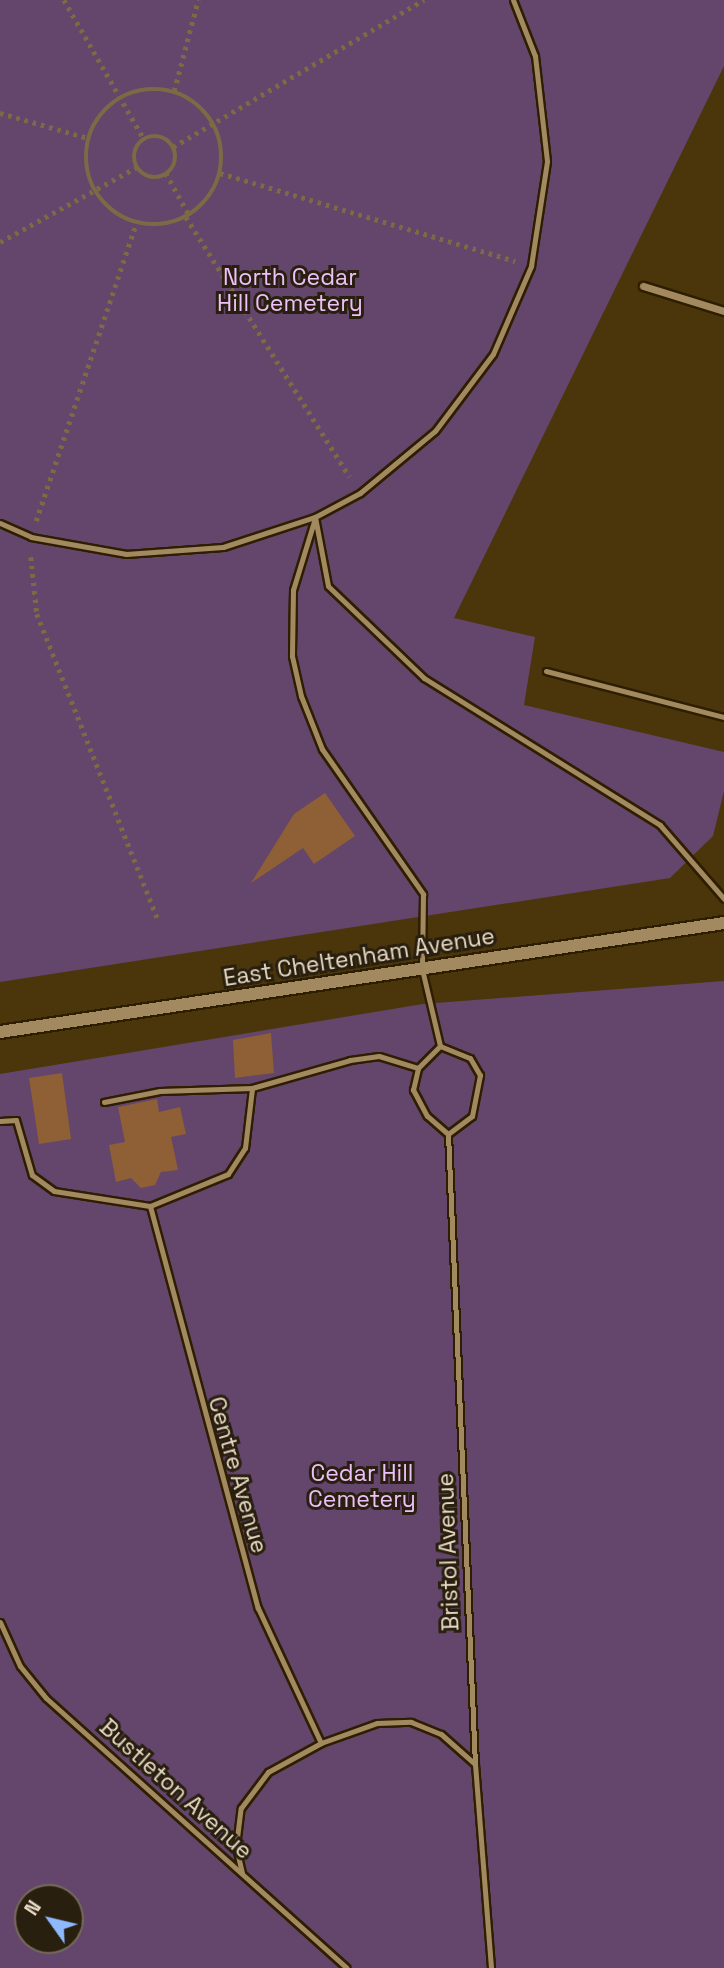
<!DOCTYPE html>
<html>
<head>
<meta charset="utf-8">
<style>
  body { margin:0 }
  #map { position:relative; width:724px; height:1968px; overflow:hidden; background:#4b360b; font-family:"Space Grotesk",sans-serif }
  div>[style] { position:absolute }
  .green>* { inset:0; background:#64456c }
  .building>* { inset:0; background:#8f5f36 }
  .path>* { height:4.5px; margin-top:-2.25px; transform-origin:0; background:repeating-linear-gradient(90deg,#7c6945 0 3.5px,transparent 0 8.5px) }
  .path>.ring { margin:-2.25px; padding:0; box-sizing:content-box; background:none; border:4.5px solid #7c6945; border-radius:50% }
  .roads { filter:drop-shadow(2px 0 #2e1e00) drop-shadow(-2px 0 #2e1e00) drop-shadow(0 2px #2e1e00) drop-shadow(0 -2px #2e1e00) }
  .service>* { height:5px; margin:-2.5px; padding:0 2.5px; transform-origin:2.5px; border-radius:2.5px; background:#a28960 }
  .minor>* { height:7px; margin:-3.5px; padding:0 3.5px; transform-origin:3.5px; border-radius:3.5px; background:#a28960 }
  .tertiary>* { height:12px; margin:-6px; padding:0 6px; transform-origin:6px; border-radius:6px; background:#a28960 }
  span { translate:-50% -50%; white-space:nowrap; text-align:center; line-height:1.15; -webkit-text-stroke:6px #291f0f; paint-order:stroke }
  .park-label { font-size:23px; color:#eec0f9 }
  .street-label { font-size:23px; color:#e8dbc6 }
  .north { position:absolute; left:14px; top:1884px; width:70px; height:70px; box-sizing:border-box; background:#291f0f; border:2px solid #756a58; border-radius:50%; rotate:304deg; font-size:19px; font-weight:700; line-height:28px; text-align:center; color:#e8dbc6 }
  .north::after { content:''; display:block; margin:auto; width:24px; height:32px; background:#8eb9fd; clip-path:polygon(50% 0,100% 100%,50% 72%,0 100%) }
</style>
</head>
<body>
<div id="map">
  <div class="green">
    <i style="clip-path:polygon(0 0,724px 0,724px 66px,454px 618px,535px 637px,524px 705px,724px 752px,724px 791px,713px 836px,670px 878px,0 982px)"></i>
    <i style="clip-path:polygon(evenodd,724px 981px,724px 1968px,0 1968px,0 1074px,423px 1004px,724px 981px,28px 1898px,70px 1898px,70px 1940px,28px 1940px,28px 1898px)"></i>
  </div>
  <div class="building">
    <i style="clip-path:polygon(325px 793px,355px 836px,314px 864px,303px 848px,251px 883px,294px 814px)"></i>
    <i style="clip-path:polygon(271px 1033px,274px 1073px,235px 1078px,233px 1040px)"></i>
    <i style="clip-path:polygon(62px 1073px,71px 1139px,39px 1144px,29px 1078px)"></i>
    <i style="clip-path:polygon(157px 1099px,159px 1112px,180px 1107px,186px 1134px,171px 1137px,178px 1170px,161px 1172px,155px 1185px,141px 1188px,131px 1178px,116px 1182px,109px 1145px,125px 1142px,118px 1107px)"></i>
  </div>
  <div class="path">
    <i style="left:64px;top:0;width:160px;rotate:60.1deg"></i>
    <i class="ring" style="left:86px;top:89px;width:131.5px;height:131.5px"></i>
    <i style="left:174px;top:91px;width:94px;rotate:-75.2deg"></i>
    <i style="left:0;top:113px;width:91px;rotate:15.9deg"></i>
    <i class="ring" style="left:134px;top:136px;width:37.5px;height:37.5px"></i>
    <i style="left:173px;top:147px;width:291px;rotate:-30.4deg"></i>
    <i style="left:166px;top:173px;width:48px;rotate:61.3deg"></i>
    <i style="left:220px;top:173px;width:308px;rotate:16.6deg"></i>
    <i style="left:186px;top:217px;width:307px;rotate:57.8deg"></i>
    <i style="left:0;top:242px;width:156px;rotate:-28.7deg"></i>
    <i style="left:36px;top:521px;width:314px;rotate:-71.4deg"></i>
    <i style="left:31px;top:557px;width:57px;rotate:84deg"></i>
    <i style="left:37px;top:614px;width:331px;rotate:68.4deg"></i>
  </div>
  <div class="roads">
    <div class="service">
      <i style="left:315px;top:517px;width:70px;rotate:79.3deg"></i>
      <i style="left:328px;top:586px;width:133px;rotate:43.8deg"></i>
      <i style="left:424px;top:678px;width:278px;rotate:31.9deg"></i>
      <i style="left:660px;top:825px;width:98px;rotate:49.1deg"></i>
      <i style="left:315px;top:518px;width:75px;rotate:107deg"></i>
      <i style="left:293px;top:590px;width:66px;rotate:90.9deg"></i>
      <i style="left:292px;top:656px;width:41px;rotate:77.3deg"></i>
      <i style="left:301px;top:696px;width:57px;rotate:68.4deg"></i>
      <i style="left:322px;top:749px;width:177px;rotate:55.1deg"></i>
      <i style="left:423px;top:894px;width:75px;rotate:90.8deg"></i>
      <i style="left:422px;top:969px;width:79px;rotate:76.8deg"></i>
      <i style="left:0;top:523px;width:34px;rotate:24deg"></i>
      <i style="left:31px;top:537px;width:97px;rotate:10.1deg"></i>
      <i style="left:126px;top:554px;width:97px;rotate:-4.1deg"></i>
      <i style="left:223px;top:547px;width:97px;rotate:-18.1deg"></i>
      <i style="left:315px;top:517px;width:51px;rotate:-28.1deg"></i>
      <i style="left:360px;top:493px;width:97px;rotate:-39.6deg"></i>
      <i style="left:435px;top:431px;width:96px;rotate:-53deg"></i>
      <i style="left:493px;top:354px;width:96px;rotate:-66.6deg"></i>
      <i style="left:531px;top:266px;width:106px;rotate:-81.3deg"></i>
      <i style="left:547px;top:161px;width:106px;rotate:-96.5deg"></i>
      <i style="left:535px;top:56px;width:60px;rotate:-111.4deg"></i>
      <i style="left:546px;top:671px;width:184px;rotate:14.5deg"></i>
      <i style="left:440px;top:1046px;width:32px;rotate:22deg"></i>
      <i style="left:470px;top:1058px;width:20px;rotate:60deg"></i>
      <i style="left:480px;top:1075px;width:42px;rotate:101deg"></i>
      <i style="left:472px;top:1116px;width:30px;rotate:143deg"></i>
      <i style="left:448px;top:1134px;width:28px;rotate:-139deg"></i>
      <i style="left:427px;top:1116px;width:30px;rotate:-118deg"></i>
      <i style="left:413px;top:1090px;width:23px;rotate:-77deg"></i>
      <i style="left:418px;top:1068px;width:31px;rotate:-45deg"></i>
      <i style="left:104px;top:1102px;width:57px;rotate:-11.1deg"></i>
      <i style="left:160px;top:1091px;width:92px;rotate:-1.9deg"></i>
      <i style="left:0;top:1121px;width:16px;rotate:-4deg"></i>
      <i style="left:16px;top:1120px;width:57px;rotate:73.8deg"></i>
      <i style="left:32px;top:1175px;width:27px;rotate:36deg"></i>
      <i style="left:54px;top:1191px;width:97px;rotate:8.9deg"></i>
      <i style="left:150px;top:1206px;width:84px;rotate:-22.3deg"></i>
      <i style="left:228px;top:1174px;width:31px;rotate:-57deg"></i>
      <i style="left:245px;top:1148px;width:60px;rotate:-83.3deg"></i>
      <i style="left:252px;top:1088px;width:102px;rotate:-15.9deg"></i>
      <i style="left:350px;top:1060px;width:29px;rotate:-8deg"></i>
      <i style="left:379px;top:1056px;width:41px;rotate:17.1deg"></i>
      <i style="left:448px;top:1134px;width:631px;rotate:87.55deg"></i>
      <i style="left:475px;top:1764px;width:205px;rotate:85.5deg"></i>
      <i style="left:150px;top:1206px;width:416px;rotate:75deg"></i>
      <i style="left:258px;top:1608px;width:149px;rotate:65deg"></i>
      <i style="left:0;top:1622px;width:48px;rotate:65.6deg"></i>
      <i style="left:20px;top:1666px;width:41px;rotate:50.9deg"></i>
      <i style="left:46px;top:1698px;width:404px;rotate:41.9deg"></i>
      <i style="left:242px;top:1873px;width:28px;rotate:-103deg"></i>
      <i style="left:236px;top:1846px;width:38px;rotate:-83deg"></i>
      <i style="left:241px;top:1808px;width:45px;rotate:-53.1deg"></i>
      <i style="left:268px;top:1772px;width:60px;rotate:-28.7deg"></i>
      <i style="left:321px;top:1743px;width:59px;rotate:-19.7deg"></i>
      <i style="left:377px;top:1723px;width:34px;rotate:-2deg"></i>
      <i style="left:411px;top:1722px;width:32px;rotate:22deg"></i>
      <i style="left:441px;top:1734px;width:45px;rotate:41.4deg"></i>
    </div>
    <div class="minor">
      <i style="left:643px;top:286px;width:85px;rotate:17.2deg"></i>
    </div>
    <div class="tertiary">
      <i style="left:0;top:1032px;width:732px;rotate:-8.56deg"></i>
    </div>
  </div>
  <div class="park-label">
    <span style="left:290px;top:290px">North Cedar<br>Hill Cemetery</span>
    <span style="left:362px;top:1486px">Cedar Hill<br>Cemetery</span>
  </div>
  <div class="street-label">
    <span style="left:359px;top:957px;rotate:-9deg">East Cheltenham Avenue</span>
    <span style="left:238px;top:1475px;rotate:74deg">Centre Avenue</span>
    <span style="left:448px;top:1552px;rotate:-92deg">Bristol Avenue</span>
    <span style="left:176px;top:1789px;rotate:42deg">Bustleton Avenue</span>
  </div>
  <div class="north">N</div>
</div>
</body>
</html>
